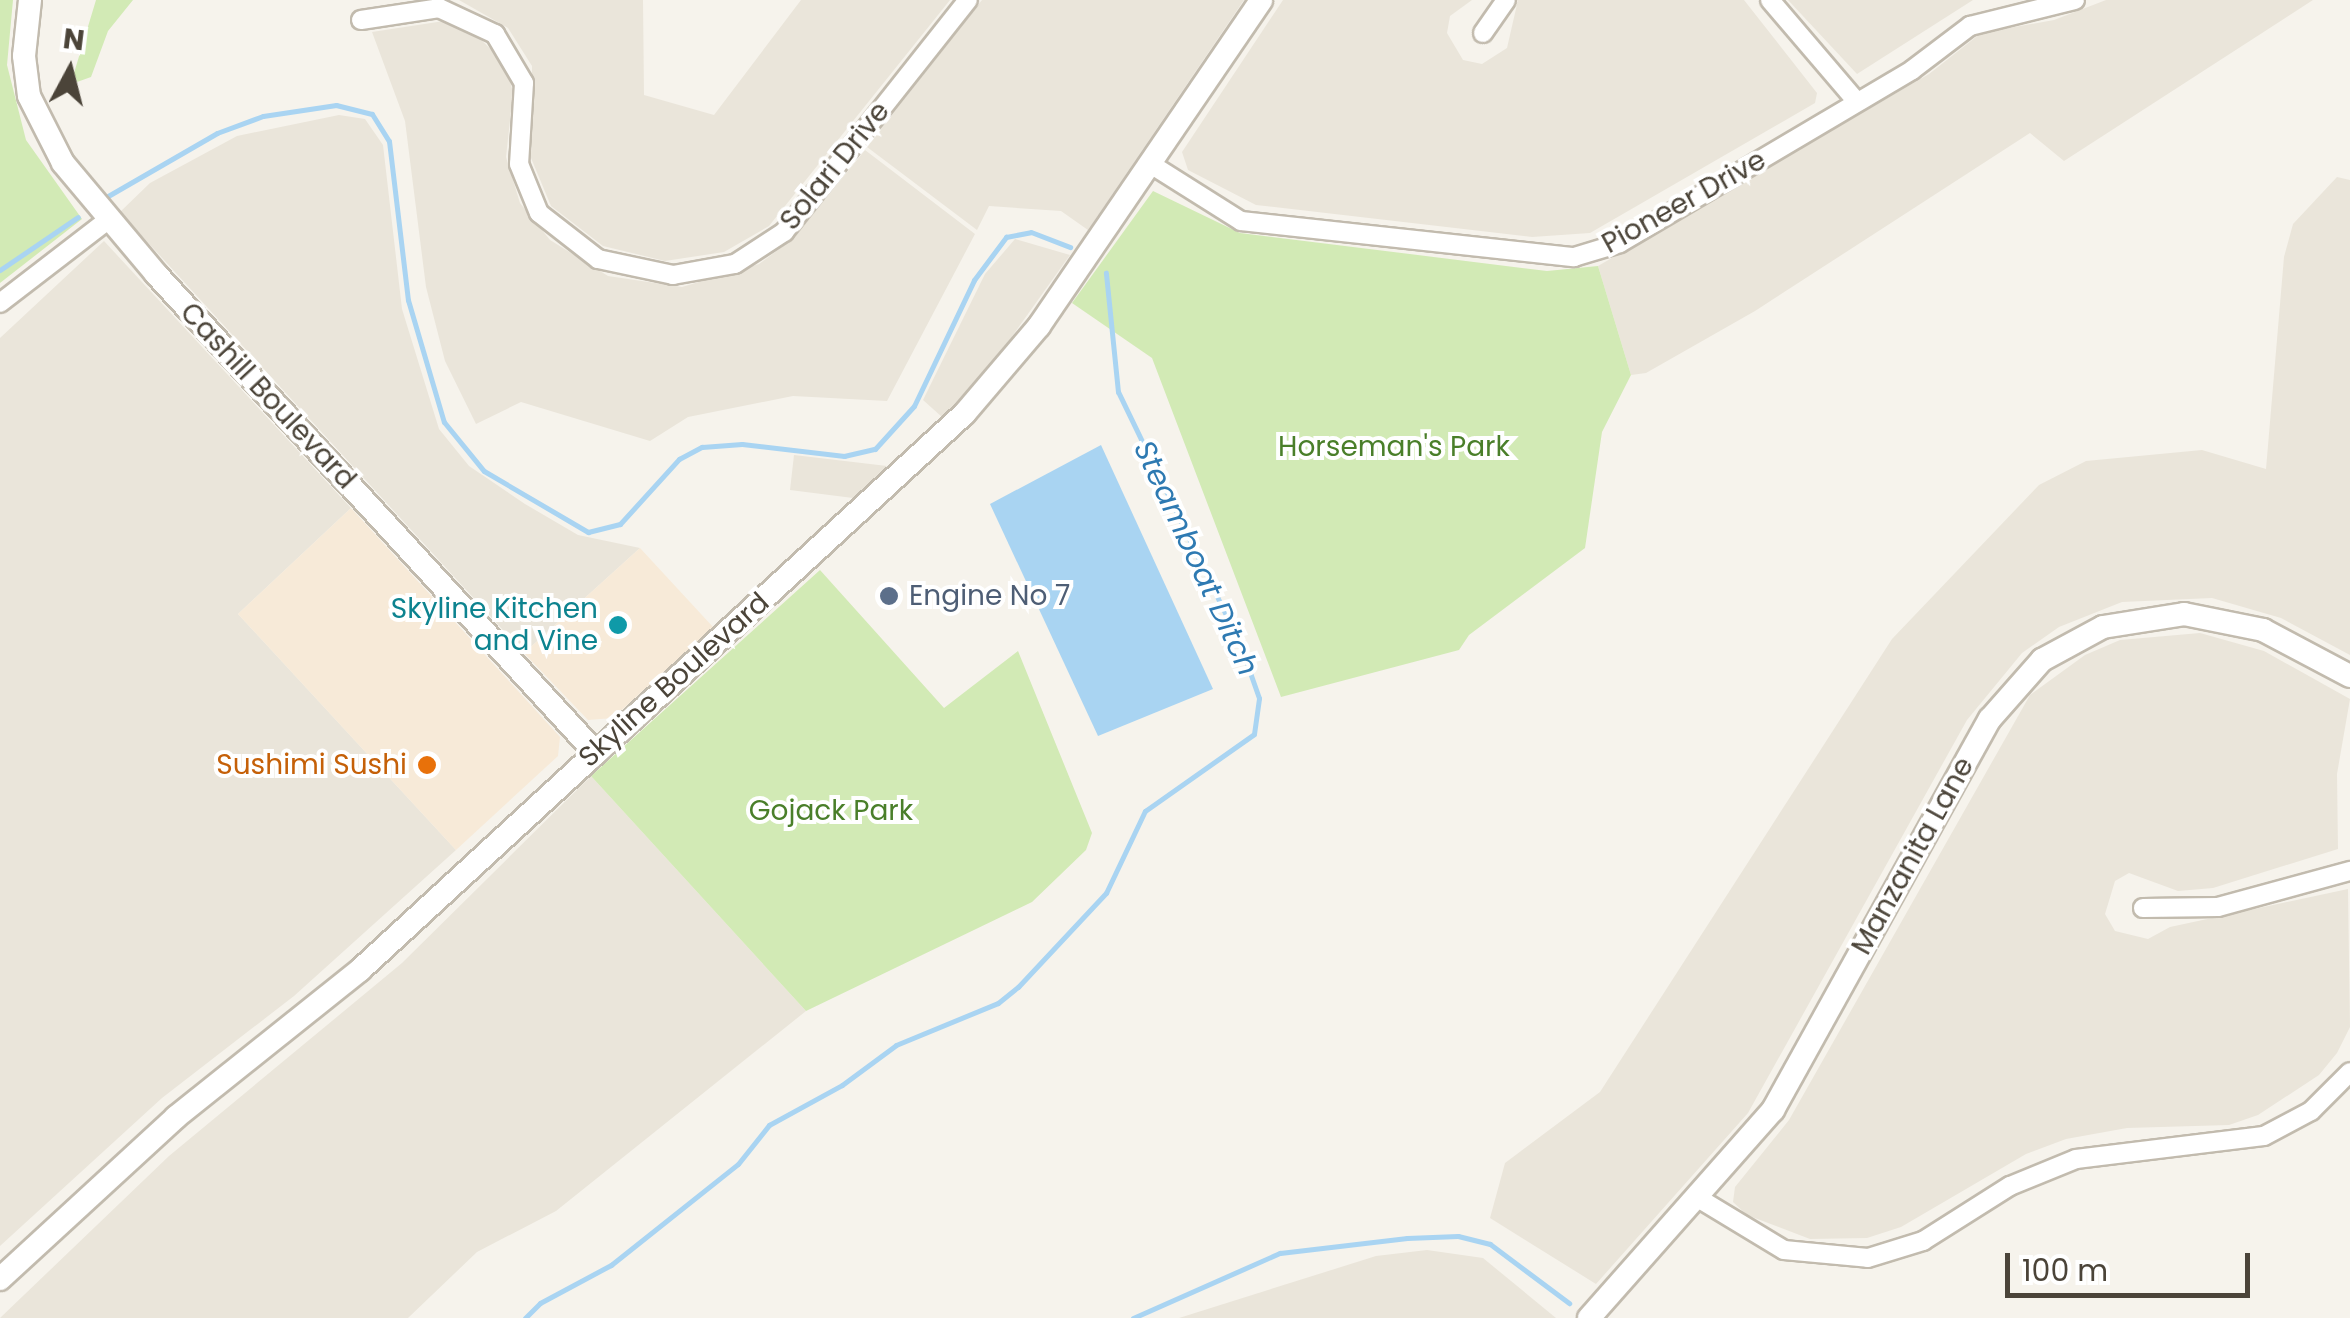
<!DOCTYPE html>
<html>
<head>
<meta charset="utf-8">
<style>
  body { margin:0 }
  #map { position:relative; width:2350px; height:1318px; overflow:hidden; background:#f6f3ec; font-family:Poppins,sans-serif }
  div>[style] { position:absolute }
  .residential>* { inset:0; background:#eae5da }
  .commercial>* { inset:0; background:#f7ead8 }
  .green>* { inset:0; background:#d2eab5 }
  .water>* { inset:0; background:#a9d4f2 }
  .stream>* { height:5px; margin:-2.5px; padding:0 2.5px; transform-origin:2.5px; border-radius:2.5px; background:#a9d4f2 }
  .roads { filter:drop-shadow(2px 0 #c2bbae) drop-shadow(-2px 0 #c2bbae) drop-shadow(0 2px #c2bbae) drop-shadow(0 -2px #c2bbae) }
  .minor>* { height:18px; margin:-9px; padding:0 9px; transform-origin:9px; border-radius:9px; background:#fff }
  .tertiary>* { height:22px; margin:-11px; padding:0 11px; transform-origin:11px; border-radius:11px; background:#fff }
  .dots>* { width:28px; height:28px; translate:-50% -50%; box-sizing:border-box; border:5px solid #fff; border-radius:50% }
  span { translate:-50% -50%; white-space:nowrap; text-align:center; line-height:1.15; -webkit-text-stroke:8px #fff; paint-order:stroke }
  .street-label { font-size:28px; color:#4b4439 }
  .park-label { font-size:28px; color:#4a7f2a }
  .service-label { font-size:28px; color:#4e5e75 }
  .left { translate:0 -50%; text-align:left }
  .culture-label { font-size:28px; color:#0d838f }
  .right { translate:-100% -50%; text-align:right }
  .food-label { font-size:28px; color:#c56008 }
  .water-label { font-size:30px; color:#2e7ab2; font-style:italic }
  .north { position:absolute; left:20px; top:20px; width:100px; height:100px; -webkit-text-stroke:8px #fff; paint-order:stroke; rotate:7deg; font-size:28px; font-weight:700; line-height:40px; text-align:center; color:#4b4439 }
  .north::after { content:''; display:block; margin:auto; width:35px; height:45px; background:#4b4439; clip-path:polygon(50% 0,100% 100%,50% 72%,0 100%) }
  .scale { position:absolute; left:2005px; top:1253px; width:245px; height:45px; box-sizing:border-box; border:5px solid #4b4439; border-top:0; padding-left:12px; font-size:30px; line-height:35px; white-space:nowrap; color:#4b4439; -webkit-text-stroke:8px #fff; paint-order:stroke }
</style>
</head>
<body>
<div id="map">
  <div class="residential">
    <i style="clip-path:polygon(459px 0,643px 0,644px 95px,714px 115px,801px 0,950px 0,769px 226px,724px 252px,665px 261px,603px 246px,551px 206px,531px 158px,532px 66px,508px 28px)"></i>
    <i style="clip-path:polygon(982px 0,1244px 0,1088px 230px,1061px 211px,989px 206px,977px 230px,867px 147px)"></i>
    <i style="clip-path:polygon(1283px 0,1472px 0,1450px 16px,1447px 33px,1463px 60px,1482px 64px,1507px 48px,1518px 0,1744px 0,1817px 93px,1815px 103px,1590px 233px,1532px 237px,1256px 205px,1188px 170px,1182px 152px)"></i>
    <i style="clip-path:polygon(1788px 0,1973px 0,1857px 74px)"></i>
    <i style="clip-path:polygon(2106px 0,2313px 0,2064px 161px,2030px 133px,1755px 311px,1646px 373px,1631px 375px,1598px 266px,1929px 74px,1981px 33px,2054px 20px)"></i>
    <i style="clip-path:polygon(444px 21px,471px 30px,506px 64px,513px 93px,506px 157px,520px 203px,550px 240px,608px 276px,682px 287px,759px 264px,794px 238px,865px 150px,975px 234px,887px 401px,793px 396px,688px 417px,650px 441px,521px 402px,476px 424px,445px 361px,426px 287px,405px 121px,372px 32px)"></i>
    <i style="clip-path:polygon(339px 115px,365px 119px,383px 145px,402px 309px,439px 429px,469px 466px,525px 504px,578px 535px,640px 548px,524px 653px,120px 212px,150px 183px,237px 136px)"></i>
    <i style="clip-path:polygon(2337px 177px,2350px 180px,2350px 655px,2281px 618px,2212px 598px,2122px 602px,2059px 627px,2022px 653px,1967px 720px,1748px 1113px,1596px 1284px,1490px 1218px,1505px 1163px,1600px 1092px,1892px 639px,2039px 485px,2086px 461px,2202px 450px,2266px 469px,2284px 257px,2293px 224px)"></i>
    <i style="clip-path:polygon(1015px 239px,1070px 255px,991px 366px,942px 417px,923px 400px,985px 274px)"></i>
    <i style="clip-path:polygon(104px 241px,351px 508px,238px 614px,456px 850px,294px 996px,162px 1098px,0 1246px,0 338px)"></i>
    <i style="clip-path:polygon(794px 455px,887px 466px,853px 498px,790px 490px)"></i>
    <i style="clip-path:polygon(2200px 633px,2264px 651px,2350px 699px,2337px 774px,2338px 849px,2213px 888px,2178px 891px,2129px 873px,2115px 881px,2105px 914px,2115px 931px,2148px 939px,2170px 927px,2348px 889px,2350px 1027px,2337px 1053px,2319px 1075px,2258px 1115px,2229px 1125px,2127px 1128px,2066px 1139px,2026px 1154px,1901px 1227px,1867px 1238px,1810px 1239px,1747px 1215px,1733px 1202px,1735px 1187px,1789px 1120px,2030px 695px,2085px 655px,2120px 640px)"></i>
    <i style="clip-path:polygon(591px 776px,806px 1011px,556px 1211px,477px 1252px,408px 1318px,0 1318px,169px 1156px,402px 963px)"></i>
    <i style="clip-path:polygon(1427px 1250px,1483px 1258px,1556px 1318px,1179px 1318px,1376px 1256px)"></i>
  </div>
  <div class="commercial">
    <i style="clip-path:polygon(351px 508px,560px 737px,558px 756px,456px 850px,238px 614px)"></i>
    <i style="clip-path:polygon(640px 548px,713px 627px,613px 718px,588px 720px,524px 653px)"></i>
  </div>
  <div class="green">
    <i style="clip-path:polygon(0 0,13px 0,7px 65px,26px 140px,82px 219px,0 283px)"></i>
    <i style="clip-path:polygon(96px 0,133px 0,108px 31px,91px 77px,77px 82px,74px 73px)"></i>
    <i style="clip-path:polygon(1153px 191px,1240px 233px,1547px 271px,1598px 266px,1631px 375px,1602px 432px,1585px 548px,1469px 635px,1459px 650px,1281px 697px,1152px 358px,1072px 303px)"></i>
    <i style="clip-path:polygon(820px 570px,944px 708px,1018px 651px,1092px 833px,1086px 850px,1032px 902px,806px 1011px,591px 776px)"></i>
  </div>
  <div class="water">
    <i style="clip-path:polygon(1101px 445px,1213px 689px,1098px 736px,990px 504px)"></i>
  </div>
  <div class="stream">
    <i style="left:108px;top:196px;width:126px;rotate:-30deg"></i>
    <i style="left:217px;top:133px;width:49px;rotate:-20.3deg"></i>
    <i style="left:263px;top:116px;width:74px;rotate:-8.6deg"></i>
    <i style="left:336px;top:105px;width:37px;rotate:14deg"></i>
    <i style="left:372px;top:114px;width:32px;rotate:58deg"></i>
    <i style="left:389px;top:141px;width:160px;rotate:83.2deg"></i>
    <i style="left:408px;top:300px;width:127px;rotate:73.6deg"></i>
    <i style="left:444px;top:422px;width:63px;rotate:50.8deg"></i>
    <i style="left:484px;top:471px;width:121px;rotate:30.4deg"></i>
    <i style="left:588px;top:532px;width:33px;rotate:-14deg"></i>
    <i style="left:620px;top:524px;width:88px;rotate:-47.8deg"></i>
    <i style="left:679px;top:459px;width:26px;rotate:-28deg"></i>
    <i style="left:702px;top:447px;width:40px;rotate:-4.3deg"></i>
    <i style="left:742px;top:444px;width:103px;rotate:6.7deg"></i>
    <i style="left:844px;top:456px;width:32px;rotate:-13deg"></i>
    <i style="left:875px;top:449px;width:58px;rotate:-47.8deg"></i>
    <i style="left:914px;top:406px;width:140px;rotate:-64.5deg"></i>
    <i style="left:974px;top:280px;width:54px;rotate:-53.3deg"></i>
    <i style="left:1006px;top:237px;width:25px;rotate:-11deg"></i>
    <i style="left:1031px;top:232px;width:42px;rotate:21deg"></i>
    <i style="left:0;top:270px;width:94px;rotate:-34.2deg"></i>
    <i style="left:525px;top:1318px;width:21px;rotate:-45deg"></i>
    <i style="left:540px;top:1303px;width:81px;rotate:-28.2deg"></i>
    <i style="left:611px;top:1265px;width:162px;rotate:-38.5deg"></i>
    <i style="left:738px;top:1164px;width:50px;rotate:-51.5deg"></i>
    <i style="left:769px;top:1125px;width:83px;rotate:-28.7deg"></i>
    <i style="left:842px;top:1085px;width:67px;rotate:-36.5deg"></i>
    <i style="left:896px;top:1045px;width:110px;rotate:-22.4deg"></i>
    <i style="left:998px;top:1003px;width:26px;rotate:-39deg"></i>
    <i style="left:1018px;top:987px;width:129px;rotate:-46.9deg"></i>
    <i style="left:1106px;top:893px;width:91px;rotate:-64.6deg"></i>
    <i style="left:1145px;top:811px;width:133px;rotate:-35.2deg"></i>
    <i style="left:1254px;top:734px;width:36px;rotate:-82deg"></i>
    <i style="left:1259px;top:698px;width:57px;rotate:-109.4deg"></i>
    <i style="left:1240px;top:644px;width:280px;rotate:-115.8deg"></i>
    <i style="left:1118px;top:392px;width:120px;rotate:-95.8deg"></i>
    <i style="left:1133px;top:1318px;width:161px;rotate:-23.9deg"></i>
    <i style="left:1280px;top:1253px;width:128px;rotate:-6.7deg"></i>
    <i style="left:1407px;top:1238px;width:51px;rotate:-2.2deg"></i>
    <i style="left:1458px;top:1236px;width:33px;rotate:14deg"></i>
    <i style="left:1490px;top:1244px;width:99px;rotate:36.8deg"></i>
  </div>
  <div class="roads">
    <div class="minor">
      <i style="left:1770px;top:0;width:134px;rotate:49.5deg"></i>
      <i style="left:361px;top:20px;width:79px;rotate:-8.7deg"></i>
      <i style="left:439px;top:8px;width:62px;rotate:24.9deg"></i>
      <i style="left:495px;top:34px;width:57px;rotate:59.4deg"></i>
      <i style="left:524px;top:83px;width:81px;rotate:93.5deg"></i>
      <i style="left:519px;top:164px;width:53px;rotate:67.8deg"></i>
      <i style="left:539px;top:213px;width:75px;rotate:37.9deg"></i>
      <i style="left:598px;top:259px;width:77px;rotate:12deg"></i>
      <i style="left:673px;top:275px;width:63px;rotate:-10.1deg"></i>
      <i style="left:735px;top:264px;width:59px;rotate:-33.1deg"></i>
      <i style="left:784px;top:232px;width:296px;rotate:-51.6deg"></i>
      <i style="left:1483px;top:33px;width:40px;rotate:-55.1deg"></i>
      <i style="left:1152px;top:165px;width:105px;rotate:32.2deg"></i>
      <i style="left:1241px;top:221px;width:335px;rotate:6.2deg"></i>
      <i style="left:1574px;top:257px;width:48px;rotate:-16.9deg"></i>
      <i style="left:1620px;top:243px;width:339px;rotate:-30.6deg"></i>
      <i style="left:1912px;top:70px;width:73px;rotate:-37.2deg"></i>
      <i style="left:1970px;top:26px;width:108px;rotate:-13.9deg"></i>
      <i style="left:0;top:303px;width:138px;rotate:-37.6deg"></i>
      <i style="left:2143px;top:908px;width:75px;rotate:-0.8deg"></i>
      <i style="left:2218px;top:907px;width:137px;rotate:-15.3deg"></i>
      <i style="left:1698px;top:1198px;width:100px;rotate:31.2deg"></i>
      <i style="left:1784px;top:1250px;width:84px;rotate:5.4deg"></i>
      <i style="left:1868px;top:1258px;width:58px;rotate:-17.2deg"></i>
      <i style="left:1923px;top:1241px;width:103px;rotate:-32.3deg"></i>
      <i style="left:2010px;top:1186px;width:71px;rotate:-22.2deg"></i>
      <i style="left:2076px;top:1159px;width:189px;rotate:-7deg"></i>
      <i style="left:2264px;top:1136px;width:53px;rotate:-28deg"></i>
      <i style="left:2311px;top:1111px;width:55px;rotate:-45deg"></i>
    </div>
    <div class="tertiary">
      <i style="left:30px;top:0;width:56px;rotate:96.1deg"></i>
      <i style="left:24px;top:56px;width:40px;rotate:82.9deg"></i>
      <i style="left:29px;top:96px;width:75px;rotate:63.1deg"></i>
      <i style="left:63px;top:163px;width:145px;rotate:50deg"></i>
      <i style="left:156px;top:274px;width:649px;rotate:47.44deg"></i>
      <i style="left:0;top:1279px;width:239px;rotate:-42.6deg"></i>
      <i style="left:176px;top:1117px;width:236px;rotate:-38.6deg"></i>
      <i style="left:360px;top:970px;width:822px;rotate:-42.63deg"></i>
      <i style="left:965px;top:413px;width:114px;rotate:-49.6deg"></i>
      <i style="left:1039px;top:326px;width:394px;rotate:-55.7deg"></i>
      <i style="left:1589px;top:1318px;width:278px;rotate:-48.5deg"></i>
      <i style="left:1773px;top:1110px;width:447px;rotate:-61deg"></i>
      <i style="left:1990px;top:719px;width:79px;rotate:-48.6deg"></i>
      <i style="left:2042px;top:660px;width:69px;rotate:-28.4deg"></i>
      <i style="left:2103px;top:627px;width:82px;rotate:-9.1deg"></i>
      <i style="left:2184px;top:614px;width:81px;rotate:11.4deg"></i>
      <i style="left:2263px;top:630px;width:98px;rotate:27.9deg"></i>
    </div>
  </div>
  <div class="dots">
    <i style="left:889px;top:596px;background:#5c6f8a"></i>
    <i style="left:618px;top:625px;background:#0f9aa8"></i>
    <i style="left:427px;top:765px;background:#e8710a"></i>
  </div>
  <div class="street-label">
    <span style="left:835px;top:166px;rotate:-51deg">Solari Drive</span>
    <span style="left:1684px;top:202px;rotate:-29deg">Pioneer Drive</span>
    <span style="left:268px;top:396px;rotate:47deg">Cashill Boulevard</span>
    <span style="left:674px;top:680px;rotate:-42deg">Skyline Boulevard</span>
    <span style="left:1913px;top:856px;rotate:-61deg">Manzanita Lane</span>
  </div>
  <div class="park-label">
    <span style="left:1394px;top:447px">Horseman's Park</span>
    <span style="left:831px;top:811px">Gojack Park</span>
  </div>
  <div class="service-label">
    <span class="left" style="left:909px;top:596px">Engine No 7</span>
  </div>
  <div class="culture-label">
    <span class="right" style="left:598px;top:625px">Skyline Kitchen<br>and Vine</span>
  </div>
  <div class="food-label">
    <span class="right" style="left:407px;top:765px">Sushimi Sushi</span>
  </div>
  <div class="water-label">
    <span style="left:1196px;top:558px;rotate:65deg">Steamboat Ditch</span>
  </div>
  <div class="north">N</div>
  <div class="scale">100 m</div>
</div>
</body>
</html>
